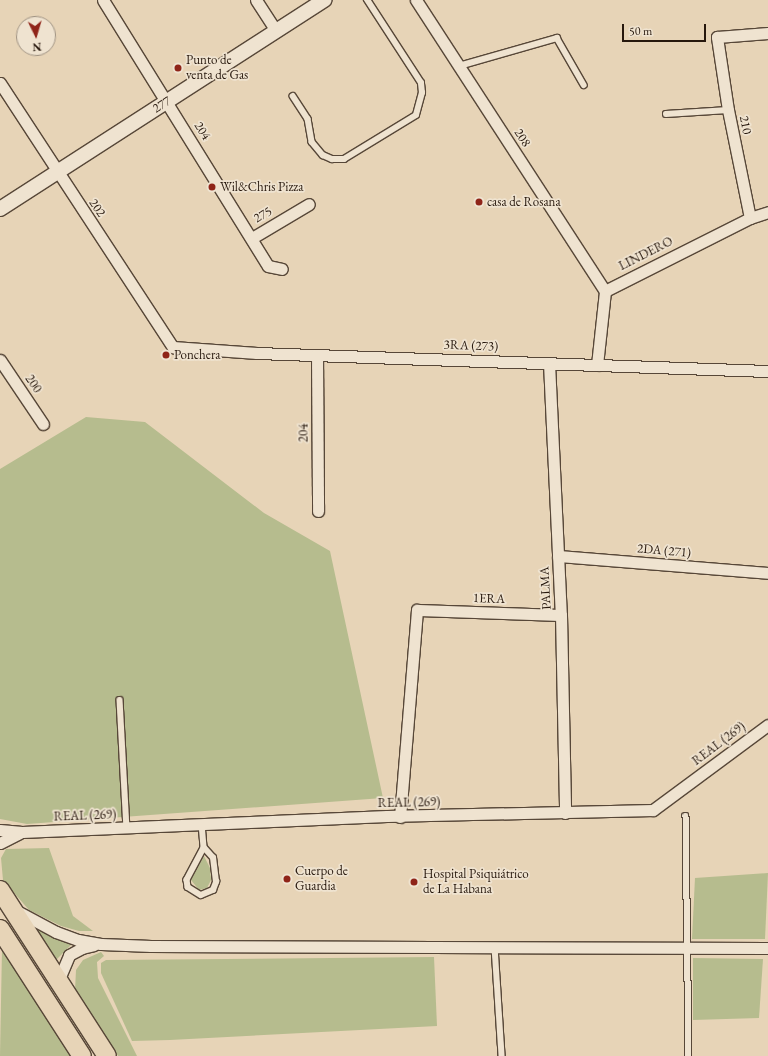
<!DOCTYPE html>
<html>
<head>
<meta charset="utf-8">
<style>
  body { margin:0 }
  #map { position:relative; width:768px; height:1056px; overflow:hidden; background:#e7d4b7; font-family:"EB Garamond",serif }
  div>[style] { position:absolute }
  .green>* { inset:0; background:#b6bc8e }
  .roads { filter:drop-shadow(1px 0 #574738) drop-shadow(-1px 0 #574738) drop-shadow(0 1px #574738) drop-shadow(0 -1px #574738) }
  .service>* { height:5.5px; margin:-2.75px; padding:0 2.75px; transform-origin:2.75px; border-radius:2.75px; background:#efe3d0 }
  .minor>* { height:11px; margin:-5.5px; padding:0 5.5px; transform-origin:5.5px; border-radius:5.5px; background:#efe3d0 }
  .tertiary>* { height:14px; margin:-7px; padding:0 7px; transform-origin:7px; border-radius:7px; background:#efe3d0 }
  .trunk>* { height:18px; margin:-9px; padding:0 9px; transform-origin:9px; border-radius:9px; background:#e7d4b7 }
  .dots>* { width:11px; height:11px; translate:-50% -50%; box-sizing:border-box; border:2px solid #efe3d0; border-radius:50% }
  span { translate:-50% -50%; white-space:nowrap; text-align:center; line-height:1.15; -webkit-text-stroke:3.5px #efe3d0; paint-order:stroke }
  .poi-label { font-size:13px; color:#27180d }
  .left { translate:0 -50%; text-align:left }
  .street-label { font-size:13px; color:#27180d }
  .north { position:absolute; left:16px; top:16px; width:40px; height:40px; box-sizing:border-box; background:#efe3d0; border:1px solid #9f9282; border-radius:50%; rotate:175deg; font-size:11px; font-weight:700; line-height:16px; text-align:center; color:#27180d }
  .north::after { content:''; display:block; margin:auto; width:14px; height:18px; background:#8f2418; clip-path:polygon(50% 0,100% 100%,50% 72%,0 100%) }
  .scale { position:absolute; left:622px; top:24px; width:84px; height:18px; box-sizing:border-box; border:2px solid #27180d; border-top:0; padding-left:5px; font-size:12px; line-height:14px; white-space:nowrap; color:#27180d; -webkit-text-stroke:3px #efe3d0; paint-order:stroke }
</style>
</head>
<body>
<div id="map">
  <div class="green">
    <i style="clip-path:polygon(86px 417px,145px 422px,264px 513px,330px 551px,383px 798px,27px 824px,0 819px,0 469px)"></i>
    <i style="clip-path:polygon(49px 848px,73px 916px,93px 931px,79px 931px,61px 926px,29px 910px,3px 880px,1px 858px,6px 849px)"></i>
    <i style="clip-path:polygon(204px 856px,210px 868px,211px 880px,207px 888px,199px 890px,191px 880px)"></i>
    <i style="clip-path:polygon(768px 873px,765px 939px,692px 939px,695px 878px)"></i>
    <i style="clip-path:polygon(35px 927px,72px 944px,56px 960px)"></i>
    <i style="clip-path:polygon(2px 949px,74px 1056px,0 1056px)"></i>
    <i style="clip-path:polygon(101px 952px,104px 956px,97px 962px,98px 978px,137px 1056px,118px 1056px,75px 990px,76px 970px,83px 960px)"></i>
    <i style="clip-path:polygon(434px 957px,437px 1026px,170px 1040px,132px 1041px,101px 973px,101px 963px,106px 960px)"></i>
    <i style="clip-path:polygon(693px 958px,763px 959px,759px 1018px,693px 1020px)"></i>
  </div>
  <div class="roads">
    <div class="service">
      <i style="left:459px;top:66px;width:102px;rotate:-15.9deg"></i>
      <i style="left:557px;top:38px;width:54px;rotate:60.1deg"></i>
      <i style="left:293px;top:96px;width:27px;rotate:57deg"></i>
      <i style="left:308px;top:119px;width:23px;rotate:80deg"></i>
      <i style="left:312px;top:142px;width:17px;rotate:50deg"></i>
      <i style="left:323px;top:155px;width:10px;rotate:24deg"></i>
      <i style="left:332px;top:159px;width:12px"></i>
      <i style="left:344px;top:159px;width:84px;rotate:-31.4deg"></i>
      <i style="left:416px;top:115px;width:23px;rotate:-75deg"></i>
      <i style="left:422px;top:93px;width:10px;rotate:-96deg"></i>
      <i style="left:421px;top:83px;width:99px;rotate:-123deg"></i>
      <i style="left:666px;top:114px;width:62px;rotate:-3.7deg"></i>
      <i style="left:120px;top:700px;width:128px;rotate:86.9deg"></i>
      <i style="left:686px;top:816px;width:240px;rotate:89.3deg"></i>
      <i style="left:202px;top:824px;width:24px;rotate:85deg"></i>
      <i style="left:204px;top:848px;width:36px;rotate:118deg"></i>
      <i style="left:187px;top:880px;width:7px;rotate:82deg"></i>
      <i style="left:188px;top:887px;width:15px;rotate:32deg"></i>
      <i style="left:201px;top:895px;width:13px;rotate:-23deg"></i>
      <i style="left:213px;top:890px;width:9px;rotate:-69deg"></i>
      <i style="left:216px;top:882px;width:24px;rotate:-97deg"></i>
      <i style="left:213px;top:858px;width:13px;rotate:-132deg"></i>
      <i style="left:495px;top:947px;width:109px;rotate:86.3deg"></i>
    </div>
    <div class="minor">
      <i style="left:103px;top:0;width:313px;rotate:58.2deg"></i>
      <i style="left:268px;top:266px;width:14px;rotate:12deg"></i>
      <i style="left:256px;top:0;width:37px;rotate:57deg"></i>
      <i style="left:416px;top:0;width:347px;rotate:57deg"></i>
      <i style="left:0;top:83px;width:316px;rotate:56.8deg"></i>
      <i style="left:173px;top:347px;width:84px;rotate:4.1deg"></i>
      <i style="left:257px;top:353px;width:511px;rotate:2.02deg"></i>
      <i style="left:750px;top:218px;width:110px;rotate:-101.5deg"></i>
      <i style="left:728px;top:110px;width:74px;rotate:-98.6deg"></i>
      <i style="left:717px;top:37px;width:51px;rotate:-4.5deg"></i>
      <i style="left:252px;top:238px;width:66px;rotate:-30.8deg"></i>
      <i style="left:317px;top:355px;width:156px;rotate:89.6deg"></i>
      <i style="left:0;top:360px;width:77px;rotate:56.1deg"></i>
      <i style="left:549px;top:363px;width:252px;rotate:87.3deg"></i>
      <i style="left:561px;top:615px;width:198px;rotate:88.8deg"></i>
      <i style="left:597px;top:365px;width:74px;rotate:-83.8deg"></i>
      <i style="left:605px;top:291px;width:162px;rotate:-26.7deg"></i>
      <i style="left:750px;top:218px;width:19px;rotate:-18deg"></i>
      <i style="left:558px;top:556px;width:211px;rotate:4.6deg"></i>
      <i style="left:400px;top:817px;width:208px;rotate:-85.3deg"></i>
      <i style="left:417px;top:610px;width:144px;rotate:2deg"></i>
      <i style="left:0;top:830px;width:22px;rotate:5deg"></i>
      <i style="left:22px;top:832px;width:365px;rotate:-2.5deg"></i>
      <i style="left:387px;top:816px;width:266px;rotate:-1.3deg"></i>
      <i style="left:653px;top:810px;width:143px;rotate:-36.5deg"></i>
      <i style="left:0;top:843px;width:22px;rotate:-27deg"></i>
      <i style="left:17px;top:911px;width:44px;rotate:28.3deg"></i>
      <i style="left:56px;top:932px;width:23px;rotate:20deg"></i>
      <i style="left:78px;top:940px;width:23px;rotate:10deg"></i>
      <i style="left:101px;top:944px;width:50px;rotate:2.3deg"></i>
      <i style="left:151px;top:946px;width:617px;rotate:0.19deg"></i>
      <i style="left:59px;top:979px;width:26px;rotate:-67deg"></i>
      <i style="left:69px;top:955px;width:15px;rotate:-28deg"></i>
      <i style="left:82px;top:948px;width:12px;rotate:-14deg"></i>
    </div>
    <div class="tertiary">
      <i style="left:0;top:209px;width:386px;rotate:-32.8deg"></i>
    </div>
    <div class="trunk">
      <i style="left:0;top:890px;width:197px;rotate:57.2deg"></i>
      <i style="left:0;top:929px;width:151px;rotate:57.2deg"></i>
    </div>
  </div>
  <div class="dots">
    <i style="left:178px;top:68px;background:#8f2418"></i>
    <i style="left:212px;top:187px;background:#8f2418"></i>
    <i style="left:479px;top:202px;background:#8f2418"></i>
    <i style="left:166px;top:355px;background:#8f2418"></i>
    <i style="left:287px;top:879px;background:#8f2418"></i>
    <i style="left:414px;top:882px;background:#8f2418"></i>
  </div>
  <div class="poi-label">
    <span class="left" style="left:186px;top:68px">Punto de<br>venta de Gas</span>
    <span class="left" style="left:220px;top:187px">Wil&amp;Chris Pizza</span>
    <span class="left" style="left:487px;top:202px">casa de Rosana</span>
    <span class="left" style="left:174px;top:355px">Ponchera</span>
    <span class="left" style="left:295px;top:879px">Cuerpo de<br>Guardia</span>
    <span class="left" style="left:423px;top:882px">Hospital Psiquiátrico<br>de La Habana</span>
  </div>
  <div class="street-label">
    <span style="left:162px;top:105px;rotate:-33deg">277</span>
    <span style="left:745px;top:125px;rotate:79deg">210</span>
    <span style="left:202px;top:131px;rotate:58deg">204</span>
    <span style="left:522px;top:138px;rotate:57deg">208</span>
    <span style="left:97px;top:208px;rotate:56deg">202</span>
    <span style="left:263px;top:215px;rotate:-31deg">275</span>
    <span style="left:646px;top:254px;rotate:-27deg">LINDERO</span>
    <span style="left:471px;top:346px;rotate:2deg">3RA (273)</span>
    <span style="left:33px;top:384px;rotate:56deg">200</span>
    <span style="left:304px;top:433px;rotate:-90deg">204</span>
    <span style="left:664px;top:551px;rotate:5deg">2DA (271)</span>
    <span style="left:546px;top:588px;rotate:-93deg">PALMA</span>
    <span style="left:489px;top:599px;rotate:2deg">1ERA</span>
    <span style="left:719px;top:744px;rotate:-37deg">REAL (269)</span>
    <span style="left:409px;top:803px;rotate:-1deg">REAL (269)</span>
    <span style="left:85px;top:816px;rotate:-2deg">REAL (269)</span>
  </div>
  <div class="north">N</div>
  <div class="scale">50 m</div>
</div>
</body>
</html>
